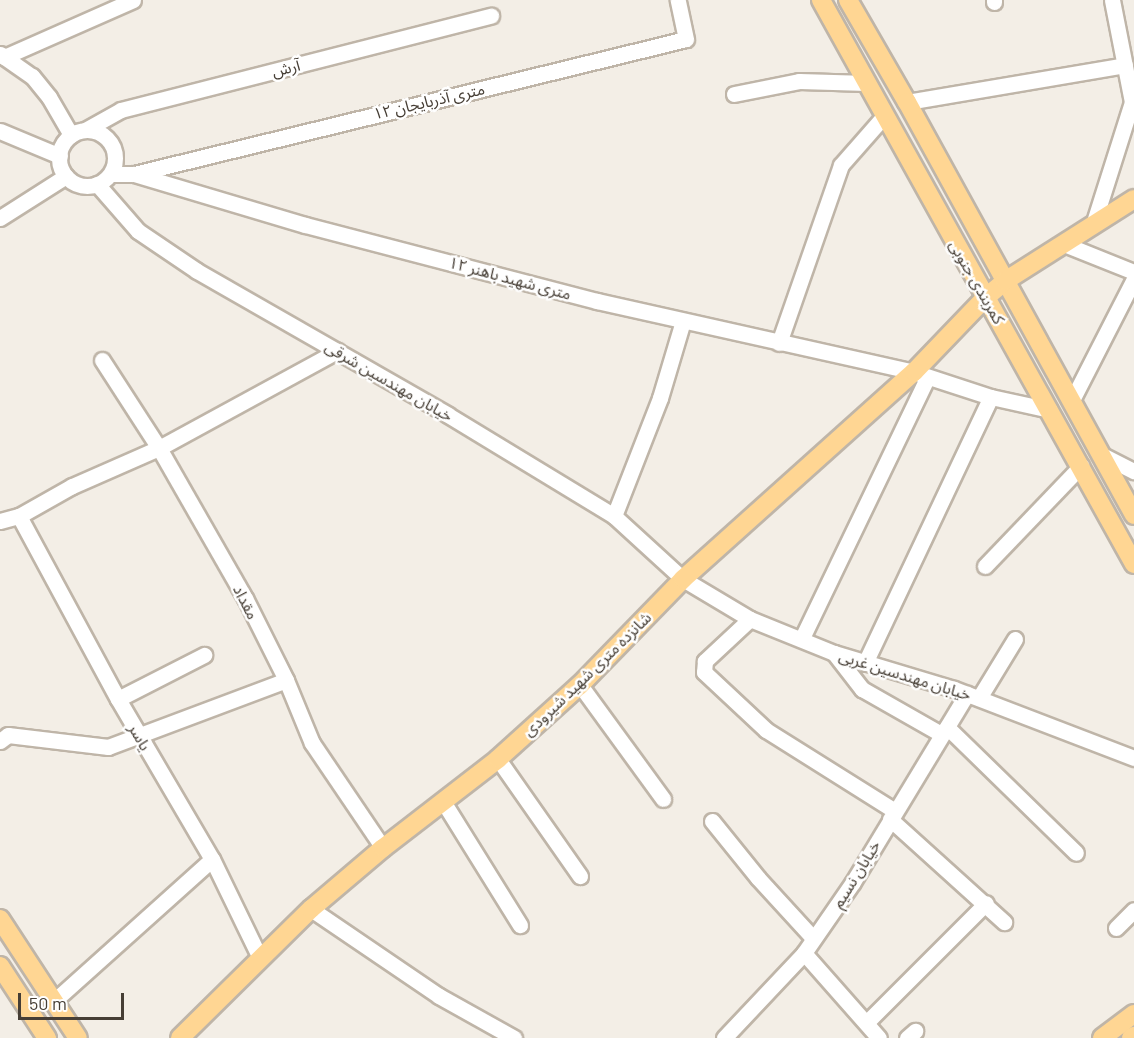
<!DOCTYPE html>
<html>
<head>
<meta charset="utf-8">
<style>
  body { margin:0 }
  #map { position:relative; width:1134px; height:1038px; overflow:hidden; background:#f3eee6; font-family:Barlow,"Noto Sans Arabic",sans-serif }
  div>[style] { position:absolute }
  .roads { filter:drop-shadow(2px 0 #bfb5a8) drop-shadow(-2px 0 #bfb5a8) drop-shadow(0 2px #bfb5a8) drop-shadow(0 -2px #bfb5a8) }
  .minor>* { height:15px; margin:-7.5px; padding:0 7.5px; transform-origin:7.5px; border-radius:7.5px; background:#fff }
  .minor>.ring { margin:-7.5px; padding:0; box-sizing:content-box; background:none; border:15px solid #fff; border-radius:50% }
  .major>* { height:18px; margin:-9px; padding:0 9px; transform-origin:9px; border-radius:9px; background:#ffd693 }
  span { translate:-50% -50%; white-space:nowrap; text-align:center; line-height:1.15; -webkit-text-stroke:5px #fff; paint-order:stroke }
  .street-label { font-size:16px; color:#463e35 }
  .scale { position:absolute; left:18px; top:993px; width:106px; height:27px; box-sizing:border-box; border:3px solid #463e35; border-top:0; padding-left:8px; font-size:18px; line-height:21px; white-space:nowrap; color:#463e35; -webkit-text-stroke:4px #fff; paint-order:stroke }
</style>
</head>
<body>
<div id="map">
  <div class="roads">
    <div class="minor">
      <i style="left:994px;top:0;width:2px;rotate:90deg"></i>
      <i style="left:0;top:54px;width:39px;rotate:35deg"></i>
      <i style="left:32px;top:76px;width:27px;rotate:51deg"></i>
      <i style="left:49px;top:97px;width:44px;rotate:59.9deg"></i>
      <i style="left:4px;top:57px;width:141px;rotate:-23.8deg"></i>
      <i style="left:734px;top:94px;width:66px;rotate:-11.3deg"></i>
      <i style="left:799px;top:81px;width:68px;rotate:1.7deg"></i>
      <i style="left:907px;top:102px;width:221px;rotate:-9.6deg"></i>
      <i style="left:85px;top:130px;width:41px;rotate:-29.1deg"></i>
      <i style="left:121px;top:110px;width:382px;rotate:-14.3deg"></i>
      <i class="ring" style="left:59px;top:130px;width:41px;height:41px"></i>
      <i style="left:0;top:131px;width:65px;rotate:22.6deg"></i>
      <i style="left:111px;top:174px;width:23px"></i>
      <i style="left:134px;top:174px;width:178px;rotate:16.6deg"></i>
      <i style="left:305px;top:225px;width:302px;rotate:14.6deg"></i>
      <i style="left:597px;top:301px;width:325px;rotate:12.6deg"></i>
      <i style="left:914px;top:372px;width:81px;rotate:18deg"></i>
      <i style="left:991px;top:397px;width:60px;rotate:12.4deg"></i>
      <i style="left:134px;top:174px;width:568px;rotate:-13.74deg"></i>
      <i style="left:686px;top:39px;width:40px;rotate:-102deg"></i>
      <i style="left:97px;top:184px;width:62px;rotate:48.9deg"></i>
      <i style="left:138px;top:231px;width:71px;rotate:34.1deg"></i>
      <i style="left:197px;top:271px;width:289px;rotate:29.8deg"></i>
      <i style="left:448px;top:415px;width:194px;rotate:31.3deg"></i>
      <i style="left:614px;top:516px;width:93px;rotate:42.4deg"></i>
      <i style="left:683px;top:579px;width:78px;rotate:30.8deg"></i>
      <i style="left:750px;top:619px;width:91px;rotate:22deg"></i>
      <i style="left:834px;top:653px;width:125px;rotate:16.7deg"></i>
      <i style="left:954px;top:689px;width:193px;rotate:21deg"></i>
      <i style="left:0;top:218px;width:78px;rotate:-32.5deg"></i>
      <i style="left:1093px;top:225px;width:129px;rotate:-72.4deg"></i>
      <i style="left:1132px;top:102px;width:104px;rotate:-101.1deg"></i>
      <i style="left:1064px;top:244px;width:75px;rotate:21.8deg"></i>
      <i style="left:779px;top:343px;width:188px;rotate:-70.8deg"></i>
      <i style="left:841px;top:165px;width:65px;rotate:-48.7deg"></i>
      <i style="left:102px;top:360px;width:105px;rotate:57.1deg"></i>
      <i style="left:159px;top:448px;width:173px;rotate:60.2deg"></i>
      <i style="left:245px;top:598px;width:92px;rotate:63.4deg"></i>
      <i style="left:286px;top:680px;width:68px;rotate:67.6deg"></i>
      <i style="left:312px;top:743px;width:127px;rotate:55.9deg"></i>
      <i style="left:1071px;top:402px;width:138px;rotate:-62.9deg"></i>
      <i style="left:1100px;top:454px;width:38px;rotate:27deg"></i>
      <i style="left:19px;top:516px;width:208px;rotate:61.6deg"></i>
      <i style="left:118px;top:699px;width:186px;rotate:59.6deg"></i>
      <i style="left:212px;top:859px;width:110px;rotate:64.1deg"></i>
      <i style="left:614px;top:516px;width:127px;rotate:-68.7deg"></i>
      <i style="left:660px;top:398px;width:80px;rotate:-73.4deg"></i>
      <i style="left:0;top:521px;width:20px;rotate:-15deg"></i>
      <i style="left:19px;top:516px;width:61px;rotate:-29.5deg"></i>
      <i style="left:72px;top:486px;width:95px;rotate:-23.6deg"></i>
      <i style="left:159px;top:448px;width:203px;rotate:-28.6deg"></i>
      <i style="left:985px;top:566px;width:139px;rotate:-46.2deg"></i>
      <i style="left:750px;top:619px;width:62px;rotate:137deg"></i>
      <i style="left:705px;top:661px;width:11px;rotate:95deg"></i>
      <i style="left:704px;top:672px;width:85px;rotate:43.1deg"></i>
      <i style="left:766px;top:730px;width:152px;rotate:32.1deg"></i>
      <i style="left:802px;top:638px;width:288px;rotate:-64.3deg"></i>
      <i style="left:834px;top:653px;width:46px;rotate:52.1deg"></i>
      <i style="left:862px;top:689px;width:91px;rotate:29.7deg"></i>
      <i style="left:865px;top:663px;width:294px;rotate:-64.7deg"></i>
      <i style="left:580px;top:685px;width:141px;rotate:53.9deg"></i>
      <i style="left:979px;top:698px;width:69px;rotate:-58.6deg"></i>
      <i style="left:118px;top:699px;width:97px;rotate:-27.1deg"></i>
      <i style="left:947px;top:727px;width:180px;rotate:44.3deg"></i>
      <i style="left:0;top:741px;width:10px;rotate:-37deg"></i>
      <i style="left:8px;top:735px;width:101px;rotate:6.8deg"></i>
      <i style="left:108px;top:747px;width:190px;rotate:-20.6deg"></i>
      <i style="left:498px;top:759px;width:143px;rotate:55deg"></i>
      <i style="left:444px;top:803px;width:144px;rotate:58.1deg"></i>
      <i style="left:890px;top:819px;width:154px;rotate:42.1deg"></i>
      <i style="left:712px;top:821px;width:73px;rotate:51.1deg"></i>
      <i style="left:758px;top:878px;width:81px;rotate:47.5deg"></i>
      <i style="left:311px;top:909px;width:155px;rotate:34.2deg"></i>
      <i style="left:439px;top:996px;width:86px;rotate:29.2deg"></i>
      <i style="left:1116px;top:928px;width:25px;rotate:-45deg"></i>
      <i style="left:804px;top:953px;width:113px;rotate:48.6deg"></i>
      <i style="left:54px;top:1001px;width:212px;rotate:-41.9deg"></i>
      <i style="left:867px;top:1022px;width:168px;rotate:-45deg"></i>
      <i style="left:724px;top:1038px;width:117px;rotate:-46.7deg"></i>
      <i style="left:804px;top:953px;width:86px;rotate:-55.4deg"></i>
      <i style="left:853px;top:882px;width:220px;rotate:-58.8deg"></i>
      <i style="left:907px;top:1038px;width:11px;rotate:-41deg"></i>
    </div>
    <div class="major">
      <i style="left:821px;top:0;width:645px;rotate:60.97deg"></i>
      <i style="left:848px;top:0;width:118px;rotate:60deg"></i>
      <i style="left:907px;top:102px;width:471px;rotate:61.2deg"></i>
      <i style="left:0;top:919px;width:142px;rotate:56.8deg"></i>
      <i style="left:0;top:966px;width:86px;rotate:56.9deg"></i>
      <i style="left:180px;top:1038px;width:184px;rotate:-44.6deg"></i>
      <i style="left:311px;top:909px;width:94px;rotate:-40.3deg"></i>
      <i style="left:383px;top:848px;width:145px;rotate:-37.7deg"></i>
      <i style="left:498px;top:759px;width:110px;rotate:-42.1deg"></i>
      <i style="left:580px;top:685px;width:148px;rotate:-45.8deg"></i>
      <i style="left:683px;top:579px;width:310px;rotate:-41.9deg"></i>
      <i style="left:914px;top:372px;width:103px;rotate:-46.2deg"></i>
      <i style="left:985px;top:298px;width:26px;rotate:-40deg"></i>
      <i style="left:1005px;top:281px;width:153px;rotate:-32.4deg"></i>
      <i style="left:1102px;top:1038px;width:40px;rotate:-37deg"></i>
      <i style="left:1131px;top:1038px;width:4px;rotate:-34deg"></i>
    </div>
  </div>
  <div class="street-label">
    <span style="left:286px;top:68px;rotate:-14deg">آرش</span>
    <span style="left:429px;top:101px;rotate:-13deg">۱۲ متری آذربایجان</span>
    <span style="left:510px;top:278px;rotate:15deg">۱۲ متری شهید باهنر</span>
    <span style="left:977px;top:282px;rotate:60deg">کمربندی جنوبی</span>
    <span style="left:389px;top:381px;rotate:30deg">خیابان مهندسین شرقی</span>
    <span style="left:246px;top:602px;rotate:63deg">مقداد</span>
    <span style="left:587px;top:674px;rotate:-44deg">شانزده متری شهید شیرودی</span>
    <span style="left:905px;top:675px;rotate:17deg">خیابان مهندسین غربی</span>
    <span style="left:140px;top:737px;rotate:60deg">یاسر</span>
    <span style="left:856px;top:874px;rotate:-58deg">خیابان نسیم</span>
  </div>
  <div class="scale">50 m</div>
</div>
</body>
</html>
